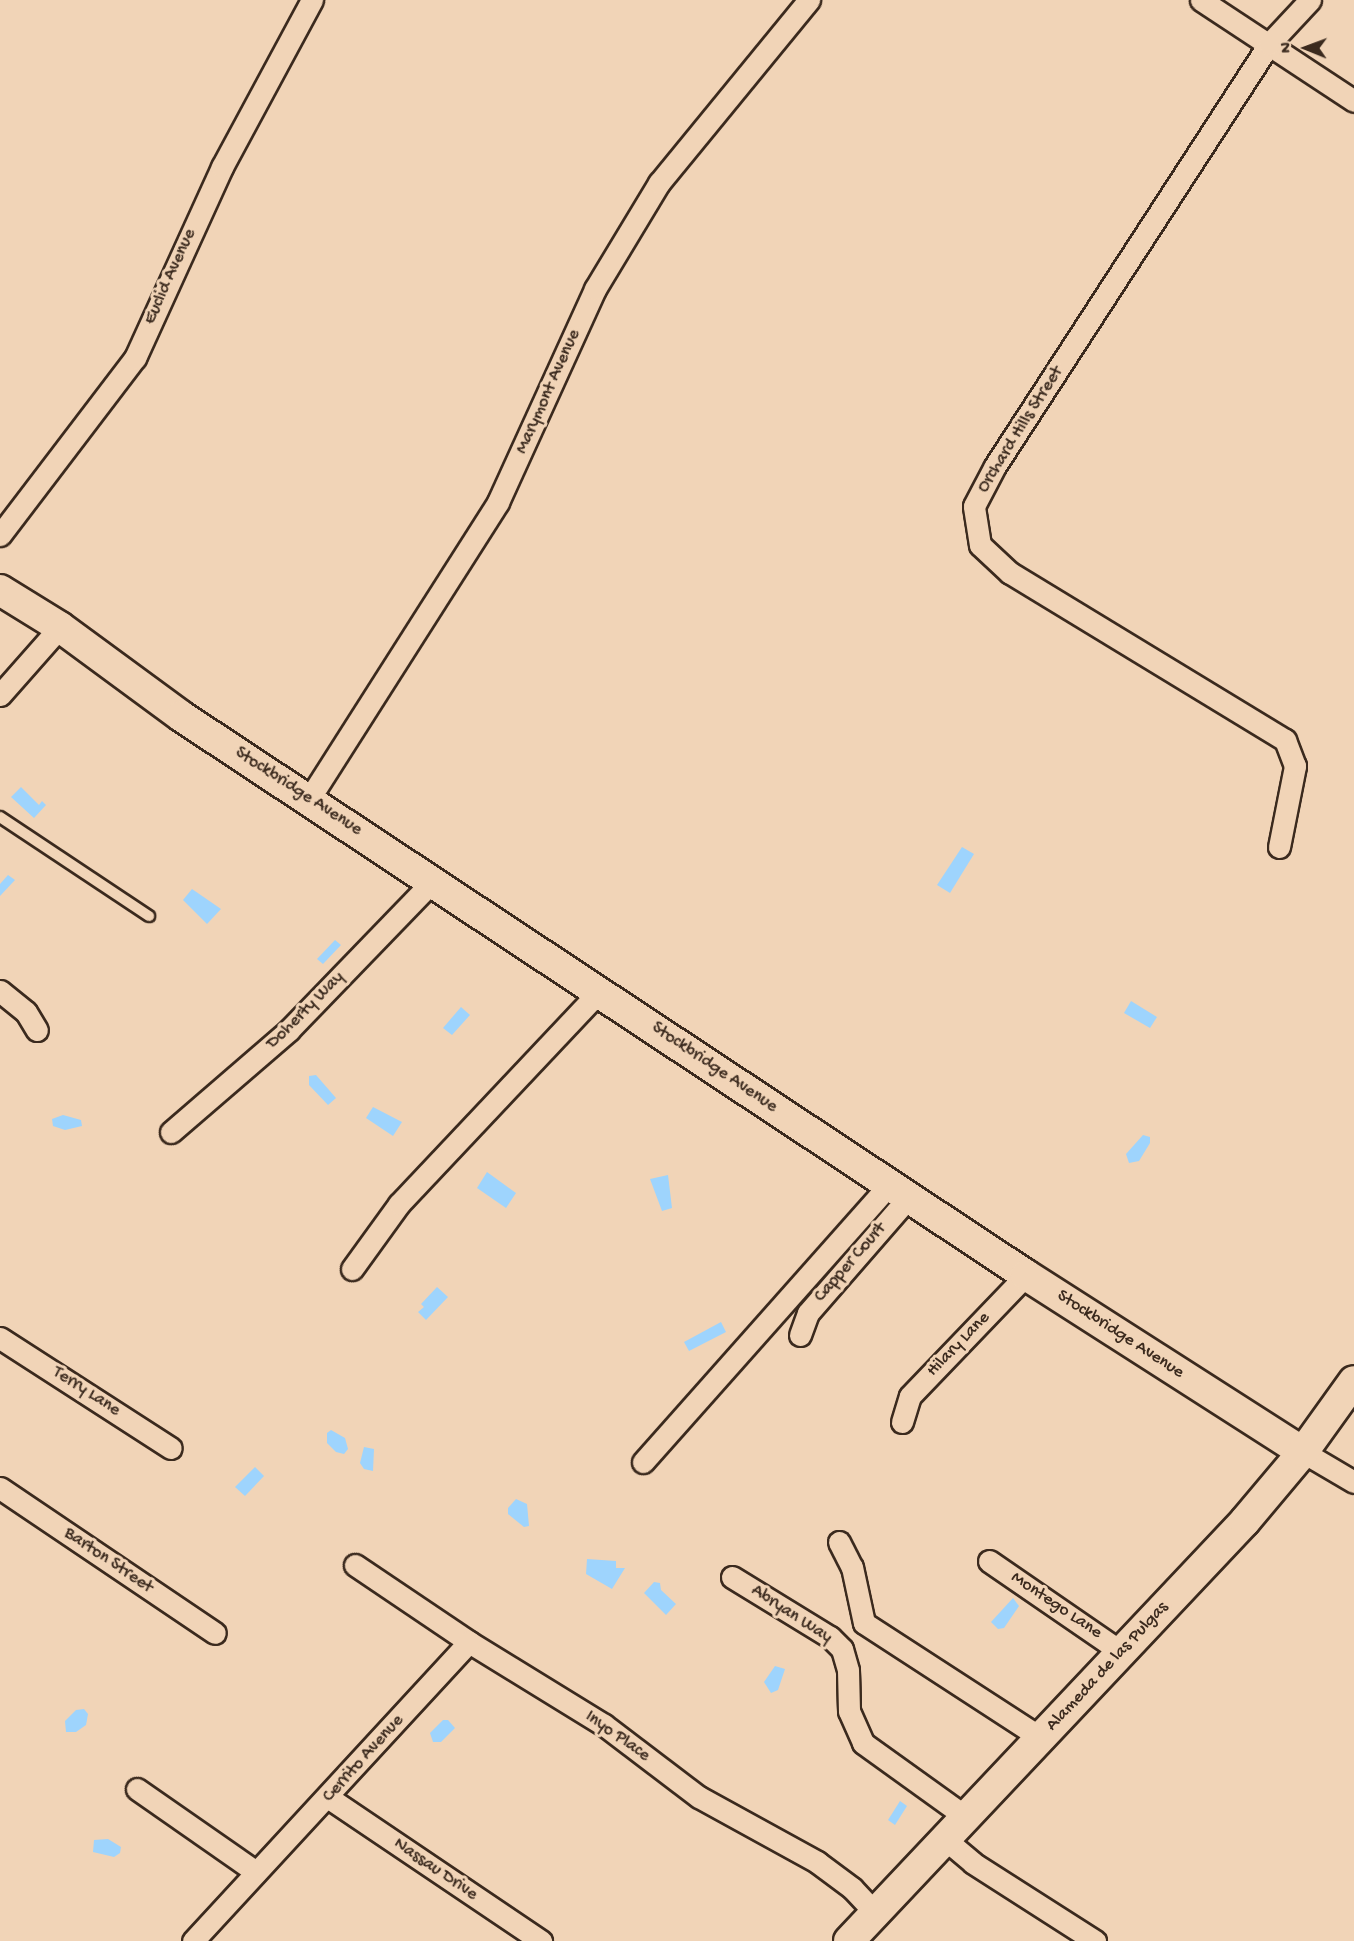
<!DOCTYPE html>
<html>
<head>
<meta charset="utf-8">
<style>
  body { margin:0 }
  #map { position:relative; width:1354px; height:1941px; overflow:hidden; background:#f1d4b7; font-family:"Gochi Hand",sans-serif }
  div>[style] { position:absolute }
  .water>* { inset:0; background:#9ed4fd }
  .roads { filter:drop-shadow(2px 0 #3b2a1e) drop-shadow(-2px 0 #3b2a1e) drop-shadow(0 2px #3b2a1e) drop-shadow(0 -2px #3b2a1e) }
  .lane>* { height:10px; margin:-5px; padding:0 5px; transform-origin:5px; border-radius:5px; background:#f1d4b7 }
  .street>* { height:21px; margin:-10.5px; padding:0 10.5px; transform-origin:10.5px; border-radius:10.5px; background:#f1d4b7 }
  .secondary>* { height:30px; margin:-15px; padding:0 15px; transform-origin:15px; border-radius:15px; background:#f1d4b7 }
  span { translate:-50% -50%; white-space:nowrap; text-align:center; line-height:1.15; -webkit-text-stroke:6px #f1d4b7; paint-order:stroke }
  .street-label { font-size:18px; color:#3b2a1e }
  .north { position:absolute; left:1276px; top:18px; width:60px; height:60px; -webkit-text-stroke:4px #f1d4b7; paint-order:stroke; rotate:271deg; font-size:16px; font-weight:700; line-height:24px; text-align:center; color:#3b2a1e }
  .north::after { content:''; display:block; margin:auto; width:21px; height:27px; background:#3b2a1e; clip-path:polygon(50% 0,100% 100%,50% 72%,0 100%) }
</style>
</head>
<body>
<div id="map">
  <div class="water">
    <i style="clip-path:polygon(21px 787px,39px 805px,42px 801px,46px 805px,34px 818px,11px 797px)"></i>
    <i style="clip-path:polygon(962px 847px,974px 854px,950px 893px,937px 885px)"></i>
    <i style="clip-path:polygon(8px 875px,15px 880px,0 896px,0 884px)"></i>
    <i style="clip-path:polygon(192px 889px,221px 909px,207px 924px,183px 900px)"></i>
    <i style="clip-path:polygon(335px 940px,341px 945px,323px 964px,317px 959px)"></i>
    <i style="clip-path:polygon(1131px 1001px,1157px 1017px,1150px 1028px,1124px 1013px)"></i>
    <i style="clip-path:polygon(461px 1007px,470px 1015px,452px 1035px,443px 1028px)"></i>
    <i style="clip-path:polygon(316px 1075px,336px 1098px,328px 1105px,309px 1085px,309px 1076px)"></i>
    <i style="clip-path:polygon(373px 1107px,402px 1122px,393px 1136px,366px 1118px)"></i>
    <i style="clip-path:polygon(63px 1115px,81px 1120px,82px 1126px,65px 1130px,53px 1126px,52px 1119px)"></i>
    <i style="clip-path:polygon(1143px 1135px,1150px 1137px,1150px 1143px,1139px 1161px,1129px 1163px,1126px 1154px)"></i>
    <i style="clip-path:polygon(487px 1172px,516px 1193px,506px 1208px,477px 1188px)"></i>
    <i style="clip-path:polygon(668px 1175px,672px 1208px,662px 1211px,650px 1179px)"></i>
    <i style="clip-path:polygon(437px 1287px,448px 1297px,426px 1320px,418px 1312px,424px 1307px,421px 1304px)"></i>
    <i style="clip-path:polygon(721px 1322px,726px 1332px,689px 1351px,684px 1342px)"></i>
    <i style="clip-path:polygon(331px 1430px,345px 1438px,348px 1449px,344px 1454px,336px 1452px,327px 1443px,327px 1433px)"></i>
    <i style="clip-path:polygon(364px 1447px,374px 1449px,373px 1471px,364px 1469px,360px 1463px)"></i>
    <i style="clip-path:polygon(255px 1467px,264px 1476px,245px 1496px,235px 1487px)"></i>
    <i style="clip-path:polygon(516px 1499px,527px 1504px,529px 1526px,524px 1527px,508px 1514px,508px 1508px)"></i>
    <i style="clip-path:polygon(587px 1559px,616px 1561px,616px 1568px,625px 1568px,612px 1589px,586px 1574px)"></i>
    <i style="clip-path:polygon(654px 1582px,660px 1583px,661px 1590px,676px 1604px,666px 1615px,644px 1593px)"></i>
    <i style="clip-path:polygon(1013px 1598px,1019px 1606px,1004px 1628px,998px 1629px,991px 1622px)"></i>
    <i style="clip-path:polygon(775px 1666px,785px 1669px,778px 1690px,771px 1693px,764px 1682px)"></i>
    <i style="clip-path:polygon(84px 1709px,88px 1714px,86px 1725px,76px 1732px,66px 1732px,65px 1721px,76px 1710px)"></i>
    <i style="clip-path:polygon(443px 1720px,448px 1720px,455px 1728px,441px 1742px,433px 1742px,430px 1733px)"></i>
    <i style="clip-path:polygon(900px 1801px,907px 1806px,895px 1825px,888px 1820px)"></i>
    <i style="clip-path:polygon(108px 1839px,121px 1847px,120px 1853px,114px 1857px,93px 1852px,94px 1840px)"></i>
  </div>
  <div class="roads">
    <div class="lane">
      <i style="left:0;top:817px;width:179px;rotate:33.6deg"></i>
    </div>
    <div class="street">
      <i style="left:1201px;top:0;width:183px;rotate:33.4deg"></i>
      <i style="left:0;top:535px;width:223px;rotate:-52.7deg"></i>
      <i style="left:135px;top:358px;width:210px;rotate:-65.5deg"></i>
      <i style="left:222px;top:167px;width:190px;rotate:-61.7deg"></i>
      <i style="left:0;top:695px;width:91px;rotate:-48.6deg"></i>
      <i style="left:309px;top:799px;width:352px;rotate:-57.5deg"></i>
      <i style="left:498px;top:502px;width:234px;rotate:-65.5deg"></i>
      <i style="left:595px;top:289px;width:124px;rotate:-58.9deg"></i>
      <i style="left:659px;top:183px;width:237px;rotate:-50.7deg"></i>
      <i style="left:1279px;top:847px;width:83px;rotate:-78.8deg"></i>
      <i style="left:1295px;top:766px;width:28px;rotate:-111deg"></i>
      <i style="left:1285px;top:740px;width:322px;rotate:-148.7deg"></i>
      <i style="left:1010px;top:573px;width:41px;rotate:-137deg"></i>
      <i style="left:980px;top:545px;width:39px;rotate:-99deg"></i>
      <i style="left:974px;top:506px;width:45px;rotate:-62.3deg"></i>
      <i style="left:995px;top:466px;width:503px;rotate:-57deg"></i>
      <i style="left:1269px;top:44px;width:60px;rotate:-47deg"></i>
      <i style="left:0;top:991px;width:33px;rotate:39deg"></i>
      <i style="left:26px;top:1012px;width:21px;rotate:59deg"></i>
      <i style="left:171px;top:1132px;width:156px;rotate:-40.8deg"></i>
      <i style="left:289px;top:1030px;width:207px;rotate:-46deg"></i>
      <i style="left:352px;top:1269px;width:80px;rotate:-54.1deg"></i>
      <i style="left:399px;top:1204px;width:293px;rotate:-46.7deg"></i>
      <i style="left:800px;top:1335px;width:23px;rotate:-70deg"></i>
      <i style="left:808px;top:1313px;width:154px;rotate:-49deg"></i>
      <i style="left:0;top:1338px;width:203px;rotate:32.8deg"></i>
      <i style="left:902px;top:1422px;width:27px;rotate:-73deg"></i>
      <i style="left:910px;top:1396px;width:168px;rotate:-46.2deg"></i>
      <i style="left:1303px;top:1452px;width:59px;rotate:30.5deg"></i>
      <i style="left:643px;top:1462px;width:372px;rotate:-48.4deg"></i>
      <i style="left:0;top:1488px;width:259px;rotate:34deg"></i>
      <i style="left:839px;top:1542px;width:28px;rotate:63deg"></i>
      <i style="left:852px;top:1567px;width:57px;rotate:77.9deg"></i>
      <i style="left:864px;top:1623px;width:211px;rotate:33deg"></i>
      <i style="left:989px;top:1561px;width:163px;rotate:34.5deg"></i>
      <i style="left:355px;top:1565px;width:138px;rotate:34deg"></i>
      <i style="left:469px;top:1642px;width:158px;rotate:31.6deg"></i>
      <i style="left:604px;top:1725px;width:119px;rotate:37.2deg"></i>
      <i style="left:699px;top:1797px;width:135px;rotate:28.8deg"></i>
      <i style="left:817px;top:1862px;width:44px;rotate:36.6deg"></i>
      <i style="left:852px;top:1888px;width:34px;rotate:47deg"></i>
      <i style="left:732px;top:1577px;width:115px;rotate:31.5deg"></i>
      <i style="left:830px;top:1637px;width:17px;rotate:45deg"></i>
      <i style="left:842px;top:1649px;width:22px;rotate:74deg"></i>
      <i style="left:848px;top:1670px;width:41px;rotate:88.6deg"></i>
      <i style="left:849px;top:1711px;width:35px;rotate:66deg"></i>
      <i style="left:863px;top:1743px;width:127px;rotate:35.7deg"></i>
      <i style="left:137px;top:1789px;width:145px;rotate:34.9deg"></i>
      <i style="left:329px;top:1798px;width:256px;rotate:34deg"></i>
      <i style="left:946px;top:1840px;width:35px;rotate:40deg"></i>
      <i style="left:973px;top:1863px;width:145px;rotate:32.6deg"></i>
      <i style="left:193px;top:1941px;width:407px;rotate:-47.3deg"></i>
    </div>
    <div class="secondary">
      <i style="left:0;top:590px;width:70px;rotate:31.7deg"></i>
      <i style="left:60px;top:627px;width:150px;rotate:36.3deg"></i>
      <i style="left:181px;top:716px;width:1013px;rotate:33.49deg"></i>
      <i style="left:1026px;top:1275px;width:329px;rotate:32.6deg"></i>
      <i style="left:849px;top:1941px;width:577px;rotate:-46.68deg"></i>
      <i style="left:1245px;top:1521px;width:90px;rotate:-50deg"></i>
      <i style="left:1303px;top:1452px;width:87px;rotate:-54.3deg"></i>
    </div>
  </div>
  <div class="street-label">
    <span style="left:171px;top:277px;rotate:-66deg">Euclid Avenue</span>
    <span style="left:549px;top:392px;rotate:-66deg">Marymont Avenue</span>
    <span style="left:1021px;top:430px;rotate:-58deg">Orchard Hills Street</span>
    <span style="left:298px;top:792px;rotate:33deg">Stockbridge Avenue</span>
    <span style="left:306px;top:1011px;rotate:-45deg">Doherty Way</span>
    <span style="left:714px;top:1068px;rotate:34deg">Stockbridge Avenue</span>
    <span style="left:851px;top:1263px;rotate:-49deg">Capper Court</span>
    <span style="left:1120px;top:1335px;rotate:33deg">Stockbridge Avenue</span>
    <span style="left:959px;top:1345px;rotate:-46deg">Hilary Lane</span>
    <span style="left:86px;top:1392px;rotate:33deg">Terry Lane</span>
    <span style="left:108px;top:1561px;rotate:34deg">Barton Street</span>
    <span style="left:1056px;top:1606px;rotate:34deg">Montego Lane</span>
    <span style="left:791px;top:1615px;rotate:33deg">Abryan Way</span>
    <span style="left:1108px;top:1667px;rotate:-47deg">Alameda de las Pulgas</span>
    <span style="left:617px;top:1737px;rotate:35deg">Inyo Place</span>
    <span style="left:364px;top:1759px;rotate:-48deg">Cerrito Avenue</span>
    <span style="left:435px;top:1870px;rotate:34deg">Nassau Drive</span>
  </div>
  <div class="north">N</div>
</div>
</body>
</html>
